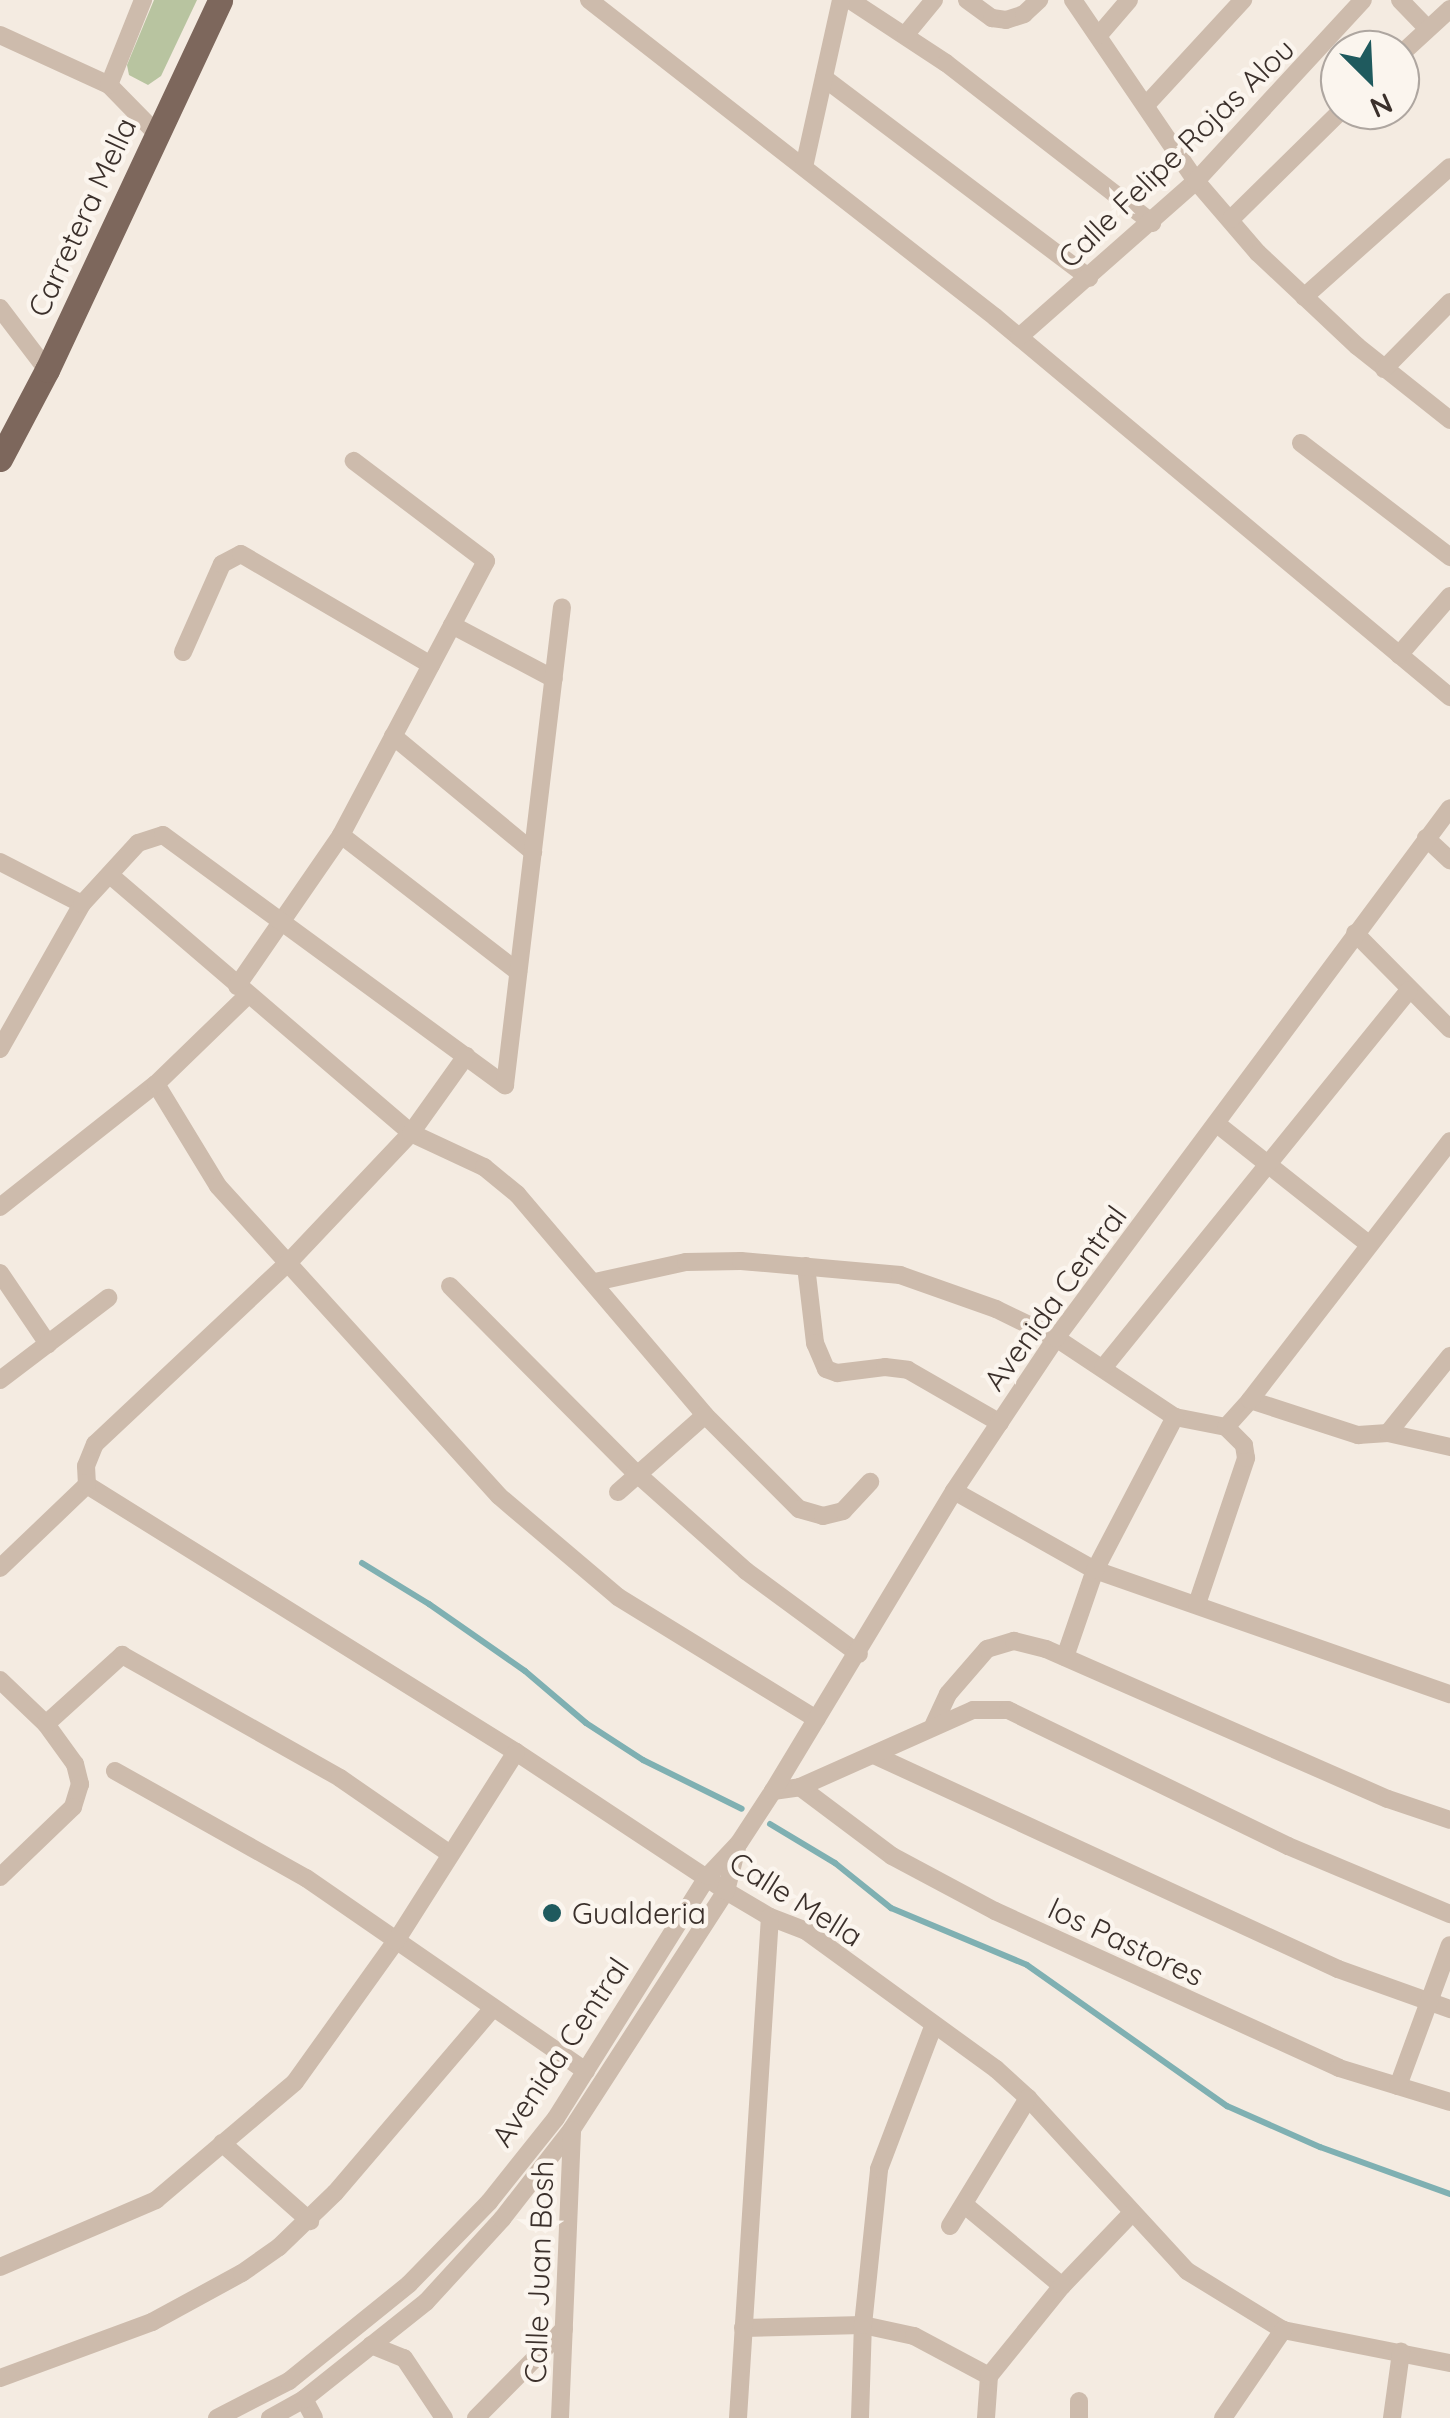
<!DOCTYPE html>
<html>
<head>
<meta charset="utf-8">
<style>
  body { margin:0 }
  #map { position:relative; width:1450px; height:2418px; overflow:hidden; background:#f4ebe1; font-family:Quicksand,sans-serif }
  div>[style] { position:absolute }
  .green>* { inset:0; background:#b8c4a0 }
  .stream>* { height:6px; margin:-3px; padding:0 3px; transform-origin:3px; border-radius:3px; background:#7fb0b2 }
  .street>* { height:18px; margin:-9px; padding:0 9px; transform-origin:9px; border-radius:9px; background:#cdbbac }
  .primary>* { height:25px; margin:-12.5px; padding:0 12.5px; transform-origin:12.5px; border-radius:12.5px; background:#7d675c }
  .dots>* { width:28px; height:28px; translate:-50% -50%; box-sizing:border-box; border:5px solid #fbf5ee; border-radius:50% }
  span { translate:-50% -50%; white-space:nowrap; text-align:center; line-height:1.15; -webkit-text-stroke:9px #fbf5ee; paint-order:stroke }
  .street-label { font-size:30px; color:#3b302b }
  .poi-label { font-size:30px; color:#3b302b }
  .left { translate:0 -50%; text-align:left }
  .north { position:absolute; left:1320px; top:30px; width:100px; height:100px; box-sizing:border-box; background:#fbf5ee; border:2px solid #aea6a0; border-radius:50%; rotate:156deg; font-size:28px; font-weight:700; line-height:40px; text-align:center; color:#3b302b }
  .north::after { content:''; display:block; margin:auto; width:35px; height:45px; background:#1f5a5e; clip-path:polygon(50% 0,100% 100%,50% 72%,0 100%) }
</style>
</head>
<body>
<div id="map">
  <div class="green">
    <i style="clip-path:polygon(154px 0,197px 0,161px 76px,148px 85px,129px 75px,127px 65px)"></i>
  </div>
  <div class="stream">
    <i style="left:362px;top:1563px;width:79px;rotate:31.5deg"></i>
    <i style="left:429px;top:1604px;width:117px;rotate:34.9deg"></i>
    <i style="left:525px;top:1671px;width:80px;rotate:40.4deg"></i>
    <i style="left:586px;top:1723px;width:68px;rotate:33deg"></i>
    <i style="left:643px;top:1760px;width:110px;rotate:26.3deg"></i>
    <i style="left:770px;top:1824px;width:76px;rotate:31deg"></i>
    <i style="left:835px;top:1863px;width:72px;rotate:38.8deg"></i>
    <i style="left:891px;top:1908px;width:147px;rotate:22.7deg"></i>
    <i style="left:1027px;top:1965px;width:245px;rotate:35.2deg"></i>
    <i style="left:1227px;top:2106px;width:102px;rotate:23.8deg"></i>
    <i style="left:1320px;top:2147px;width:138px;rotate:19.9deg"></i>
  </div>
  <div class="street">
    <i style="left:589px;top:0;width:515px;rotate:37.98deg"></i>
    <i style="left:995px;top:317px;width:593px;rotate:39.87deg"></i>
    <i style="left:850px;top:0;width:115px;rotate:33.3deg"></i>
    <i style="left:946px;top:63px;width:261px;rotate:37.8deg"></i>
    <i style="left:967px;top:0;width:31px;rotate:36deg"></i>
    <i style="left:992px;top:18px;width:14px;rotate:8deg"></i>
    <i style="left:1006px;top:20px;width:19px;rotate:-18deg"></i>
    <i style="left:1024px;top:14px;width:21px;rotate:-43deg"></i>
    <i style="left:1073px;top:0;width:219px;rotate:55.8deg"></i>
    <i style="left:1196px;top:181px;width:95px;rotate:49.3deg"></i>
    <i style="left:1258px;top:253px;width:136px;rotate:43.2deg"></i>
    <i style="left:1357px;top:346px;width:119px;rotate:38.5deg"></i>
    <i style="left:1400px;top:0;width:40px;rotate:46deg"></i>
    <i style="left:906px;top:34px;width:44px;rotate:-50.5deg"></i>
    <i style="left:0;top:35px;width:120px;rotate:24.6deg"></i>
    <i style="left:109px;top:85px;width:67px;rotate:45.6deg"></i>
    <i style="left:1099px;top:35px;width:46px;rotate:-49.4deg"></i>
    <i style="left:1400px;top:55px;width:68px;rotate:-42.6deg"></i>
    <i style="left:824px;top:78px;width:332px;rotate:37deg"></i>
    <i style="left:109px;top:85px;width:92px;rotate:-68.2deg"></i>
    <i style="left:1147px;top:104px;width:142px;rotate:-47.3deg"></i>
    <i style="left:804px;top:167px;width:171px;rotate:-77.5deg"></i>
    <i style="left:1231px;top:219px;width:156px;rotate:-44.5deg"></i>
    <i style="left:1304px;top:297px;width:195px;rotate:-41.7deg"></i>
    <i style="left:0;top:308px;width:78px;rotate:52.8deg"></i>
    <i style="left:1019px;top:337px;width:236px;rotate:-41.4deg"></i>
    <i style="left:1196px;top:181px;width:246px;rotate:-47.3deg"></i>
    <i style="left:1384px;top:369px;width:94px;rotate:-45.4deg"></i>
    <i style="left:1301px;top:443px;width:188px;rotate:37.4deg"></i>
    <i style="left:452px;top:625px;width:115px;rotate:27.9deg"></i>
    <i style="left:183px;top:652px;width:96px;rotate:-66.1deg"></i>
    <i style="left:222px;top:564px;width:21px;rotate:-28deg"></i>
    <i style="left:241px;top:554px;width:220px;rotate:30.3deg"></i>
    <i style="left:1399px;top:655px;width:78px;rotate:-49.2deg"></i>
    <i style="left:393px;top:736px;width:182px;rotate:39.6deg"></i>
    <i style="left:341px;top:835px;width:224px;rotate:37.7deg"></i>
    <i style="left:1426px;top:838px;width:33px;rotate:43deg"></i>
    <i style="left:0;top:862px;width:92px;rotate:27.1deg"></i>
    <i style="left:110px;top:875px;width:396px;rotate:40.6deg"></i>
    <i style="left:411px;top:1133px;width:81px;rotate:25deg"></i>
    <i style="left:484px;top:1167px;width:43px;rotate:39.3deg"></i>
    <i style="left:517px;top:1194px;width:290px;rotate:49.6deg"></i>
    <i style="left:705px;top:1415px;width:133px;rotate:45deg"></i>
    <i style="left:799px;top:1509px;width:25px;rotate:16deg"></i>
    <i style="left:823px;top:1516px;width:21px;rotate:-14deg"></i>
    <i style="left:843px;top:1511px;width:40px;rotate:-47deg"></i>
    <i style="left:1355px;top:933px;width:135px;rotate:45.3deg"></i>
    <i style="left:237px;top:986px;width:183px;rotate:-55.4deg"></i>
    <i style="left:341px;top:835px;width:310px;rotate:-62.1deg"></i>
    <i style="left:486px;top:561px;width:166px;rotate:-142.9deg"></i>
    <i style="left:0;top:1049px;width:167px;rotate:-60.5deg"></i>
    <i style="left:82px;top:904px;width:83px;rotate:-47.4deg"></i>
    <i style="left:138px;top:843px;width:26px;rotate:-18deg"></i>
    <i style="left:163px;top:835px;width:424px;rotate:36.2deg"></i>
    <i style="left:505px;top:1085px;width:481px;rotate:-83.2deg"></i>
    <i style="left:156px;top:1084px;width:119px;rotate:58.7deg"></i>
    <i style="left:218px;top:1186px;width:418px;rotate:47.8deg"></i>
    <i style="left:499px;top:1496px;width:156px;rotate:40.3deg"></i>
    <i style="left:618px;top:1597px;width:233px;rotate:31.6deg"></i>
    <i style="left:1217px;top:1124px;width:191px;rotate:38.4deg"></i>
    <i style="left:0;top:1207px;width:199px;rotate:-38.3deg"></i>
    <i style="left:156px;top:1084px;width:128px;rotate:-44.1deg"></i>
    <i style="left:806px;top:1266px;width:78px;rotate:83.3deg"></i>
    <i style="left:815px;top:1343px;width:28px;rotate:67deg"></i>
    <i style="left:826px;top:1369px;width:12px;rotate:20deg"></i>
    <i style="left:837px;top:1373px;width:48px;rotate:-7.1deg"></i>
    <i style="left:885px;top:1367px;width:23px;rotate:7deg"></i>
    <i style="left:908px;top:1370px;width:106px;rotate:29.9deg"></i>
    <i style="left:0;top:1273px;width:86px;rotate:55.9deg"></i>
    <i style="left:595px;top:1282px;width:93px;rotate:-12.4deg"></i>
    <i style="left:686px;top:1262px;width:55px;rotate:-1deg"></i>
    <i style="left:741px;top:1261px;width:160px;rotate:5deg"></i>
    <i style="left:900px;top:1275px;width:102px;rotate:19.5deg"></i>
    <i style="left:996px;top:1309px;width:67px;rotate:25.8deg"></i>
    <i style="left:1056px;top:1338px;width:143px;rotate:33.6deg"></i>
    <i style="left:1175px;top:1417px;width:52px;rotate:11.1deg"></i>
    <i style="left:1226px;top:1427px;width:36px;rotate:-48deg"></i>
    <i style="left:1250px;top:1400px;width:114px;rotate:18deg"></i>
    <i style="left:1358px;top:1435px;width:30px;rotate:-4deg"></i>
    <i style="left:1388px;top:1433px;width:64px;rotate:12.7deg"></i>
    <i style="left:450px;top:1286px;width:262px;rotate:45.2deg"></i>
    <i style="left:635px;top:1472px;width:149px;rotate:41.7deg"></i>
    <i style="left:746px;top:1571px;width:140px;rotate:36.3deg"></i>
    <i style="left:1103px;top:1368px;width:486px;rotate:-51deg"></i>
    <i style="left:0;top:1380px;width:136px;rotate:-37.2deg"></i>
    <i style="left:1250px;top:1400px;width:327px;rotate:-52.3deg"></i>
    <i style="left:1388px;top:1433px;width:99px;rotate:-51.2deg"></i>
    <i style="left:87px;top:1485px;width:505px;rotate:31.9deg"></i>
    <i style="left:516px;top:1752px;width:252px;rotate:33.5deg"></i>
    <i style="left:726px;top:1891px;width:51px;rotate:30.6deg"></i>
    <i style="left:770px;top:1917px;width:39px;rotate:21deg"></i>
    <i style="left:806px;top:1931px;width:235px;rotate:36deg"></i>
    <i style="left:996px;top:2069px;width:43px;rotate:42.2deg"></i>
    <i style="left:1028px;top:2098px;width:235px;rotate:47.4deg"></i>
    <i style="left:1187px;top:2271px;width:113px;rotate:31.6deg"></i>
    <i style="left:1283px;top:2330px;width:170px;rotate:11.2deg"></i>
    <i style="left:954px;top:1491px;width:162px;rotate:29.3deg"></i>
    <i style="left:1095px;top:1570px;width:376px;rotate:19.3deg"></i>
    <i style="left:618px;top:1492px;width:116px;rotate:-41.5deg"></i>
    <i style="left:0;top:1568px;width:120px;rotate:-43.7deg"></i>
    <i style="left:87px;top:1485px;width:19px;rotate:-93deg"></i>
    <i style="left:86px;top:1466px;width:24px;rotate:-68deg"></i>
    <i style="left:95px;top:1444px;width:263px;rotate:-43.2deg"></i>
    <i style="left:287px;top:1264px;width:180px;rotate:-46.6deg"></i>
    <i style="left:411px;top:1133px;width:95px;rotate:-54.5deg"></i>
    <i style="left:1197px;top:1604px;width:154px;rotate:-71.4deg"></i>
    <i style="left:1246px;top:1458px;width:13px;rotate:-99deg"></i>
    <i style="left:1244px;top:1445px;width:25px;rotate:-135deg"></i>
    <i style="left:1065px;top:1657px;width:92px;rotate:-71deg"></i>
    <i style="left:1095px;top:1570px;width:173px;rotate:-62.4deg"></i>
    <i style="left:0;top:1680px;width:64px;rotate:43.7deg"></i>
    <i style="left:46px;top:1724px;width:49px;rotate:54.1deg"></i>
    <i style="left:75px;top:1764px;width:21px;rotate:76deg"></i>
    <i style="left:80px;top:1784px;width:24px;rotate:107deg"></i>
    <i style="left:73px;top:1807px;width:101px;rotate:136.2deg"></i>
    <i style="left:46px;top:1724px;width:103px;rotate:-42.2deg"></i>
    <i style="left:122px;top:1655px;width:250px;rotate:29.4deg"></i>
    <i style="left:340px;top:1778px;width:134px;rotate:34.6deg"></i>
    <i style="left:934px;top:1724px;width:33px;rotate:-65deg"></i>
    <i style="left:948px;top:1694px;width:60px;rotate:-49.1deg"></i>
    <i style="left:987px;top:1649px;width:28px;rotate:-17deg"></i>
    <i style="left:1014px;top:1641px;width:33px;rotate:14deg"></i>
    <i style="left:1046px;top:1649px;width:373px;rotate:23.7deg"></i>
    <i style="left:1388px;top:1799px;width:65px;rotate:18.7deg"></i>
    <i style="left:874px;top:1755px;width:511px;rotate:24.76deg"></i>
    <i style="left:1338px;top:1969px;width:119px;rotate:19.7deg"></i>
    <i style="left:115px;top:1771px;width:219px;rotate:29.3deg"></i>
    <i style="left:306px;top:1878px;width:340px;rotate:34.6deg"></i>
    <i style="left:800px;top:1787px;width:115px;rotate:36.9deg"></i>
    <i style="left:892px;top:1856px;width:117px;rotate:28.1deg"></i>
    <i style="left:995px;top:1911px;width:378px;rotate:24.5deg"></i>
    <i style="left:1339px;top:2068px;width:116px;rotate:17deg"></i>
    <i style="left:773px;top:1791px;width:27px;rotate:-8deg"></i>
    <i style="left:800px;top:1787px;width:189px;rotate:-24deg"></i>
    <i style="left:973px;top:1710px;width:35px"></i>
    <i style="left:1008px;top:1710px;width:311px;rotate:25.9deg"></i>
    <i style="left:1288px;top:1846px;width:176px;rotate:22.8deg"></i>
    <i style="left:1398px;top:2086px;width:150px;rotate:-69.8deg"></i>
    <i style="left:222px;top:2143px;width:118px;rotate:41.6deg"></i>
    <i style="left:966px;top:2206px;width:125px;rotate:39.8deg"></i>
    <i style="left:950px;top:2226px;width:150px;rotate:-58.6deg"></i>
    <i style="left:0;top:2267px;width:170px;rotate:-23.2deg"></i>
    <i style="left:156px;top:2200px;width:182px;rotate:-40.3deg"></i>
    <i style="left:295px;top:2082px;width:173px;rotate:-54.4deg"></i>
    <i style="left:396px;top:1941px;width:224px;rotate:-57.6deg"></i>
    <i style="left:743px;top:2328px;width:120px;rotate:-1.4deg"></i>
    <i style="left:863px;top:2325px;width:52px;rotate:12.2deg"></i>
    <i style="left:914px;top:2336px;width:85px;rotate:28.1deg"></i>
    <i style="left:371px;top:2345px;width:35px;rotate:22deg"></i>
    <i style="left:404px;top:2358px;width:72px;rotate:56.3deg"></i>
    <i style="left:0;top:2378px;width:162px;rotate:-20.2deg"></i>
    <i style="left:152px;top:2322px;width:102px;rotate:-28.6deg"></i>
    <i style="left:242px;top:2273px;width:45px;rotate:-35.1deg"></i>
    <i style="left:279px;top:2247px;width:78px;rotate:-44deg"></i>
    <i style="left:335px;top:2193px;width:243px;rotate:-49.5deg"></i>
    <i style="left:304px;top:2399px;width:21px;rotate:62deg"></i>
    <i style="left:217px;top:2418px;width:81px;rotate:-27.2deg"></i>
    <i style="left:289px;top:2381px;width:154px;rotate:-38.9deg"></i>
    <i style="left:409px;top:2284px;width:115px;rotate:-45.7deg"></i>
    <i style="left:489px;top:2202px;width:107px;rotate:-51.4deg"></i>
    <i style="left:556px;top:2118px;width:286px;rotate:-57.9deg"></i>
    <i style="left:708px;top:1876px;width:45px;rotate:-46.8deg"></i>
    <i style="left:739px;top:1843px;width:62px;rotate:-56.8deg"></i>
    <i style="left:773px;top:1791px;width:350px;rotate:-58.9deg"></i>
    <i style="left:954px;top:1491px;width:184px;rotate:-56.3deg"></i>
    <i style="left:1056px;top:1338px;width:660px;rotate:-53.37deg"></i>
    <i style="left:270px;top:2418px;width:39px;rotate:-29deg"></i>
    <i style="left:304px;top:2399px;width:156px;rotate:-38.5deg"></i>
    <i style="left:426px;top:2302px;width:113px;rotate:-47.5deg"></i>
    <i style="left:502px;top:2219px;width:114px;rotate:-52.1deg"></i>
    <i style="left:572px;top:2129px;width:283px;rotate:-57.1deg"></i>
    <i style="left:726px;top:1891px;width:44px;rotate:-75.7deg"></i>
    <i style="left:476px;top:2418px;width:125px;rotate:-45.3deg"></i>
    <i style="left:560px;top:2418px;width:288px;rotate:-87.6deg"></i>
    <i style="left:738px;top:2418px;width:502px;rotate:-86.35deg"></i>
    <i style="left:860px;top:2418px;width:93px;rotate:-88.2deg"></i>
    <i style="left:863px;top:2325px;width:157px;rotate:-84.1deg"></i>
    <i style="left:879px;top:2169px;width:152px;rotate:-69.2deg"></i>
    <i style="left:986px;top:2418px;width:42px;rotate:-85.9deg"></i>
    <i style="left:989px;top:2376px;width:116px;rotate:-51deg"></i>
    <i style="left:1062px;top:2286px;width:101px;rotate:-46.2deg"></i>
    <i style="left:1079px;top:2418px;width:17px;rotate:-90deg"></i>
    <i style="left:1223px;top:2418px;width:107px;rotate:-55.7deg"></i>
    <i style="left:1392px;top:2418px;width:67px;rotate:-82.2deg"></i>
  </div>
  <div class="primary">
    <i style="left:0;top:459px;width:101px;rotate:-62.2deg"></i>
    <i style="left:47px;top:370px;width:408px;rotate:-64.9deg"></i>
  </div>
  <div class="dots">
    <i style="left:552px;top:1913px;background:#1f5a5e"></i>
  </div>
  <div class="street-label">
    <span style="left:1176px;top:153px;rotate:-44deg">Calle Felipe Rojas Alou</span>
    <span style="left:82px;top:217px;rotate:-65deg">Carretera Mella</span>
    <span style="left:1055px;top:1298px;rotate:-54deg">Avenida Central</span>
    <span style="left:796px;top:1899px;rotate:32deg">Calle Mella</span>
    <span style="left:1126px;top:1942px;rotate:25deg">los Pastores</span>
    <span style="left:560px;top:2052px;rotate:-56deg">Avenida Central</span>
    <span style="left:539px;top:2272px;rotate:-88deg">Calle Juan Bosh</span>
  </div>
  <div class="poi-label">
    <span class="left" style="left:572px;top:1913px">Gualderia</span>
  </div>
  <div class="north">N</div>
</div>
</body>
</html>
